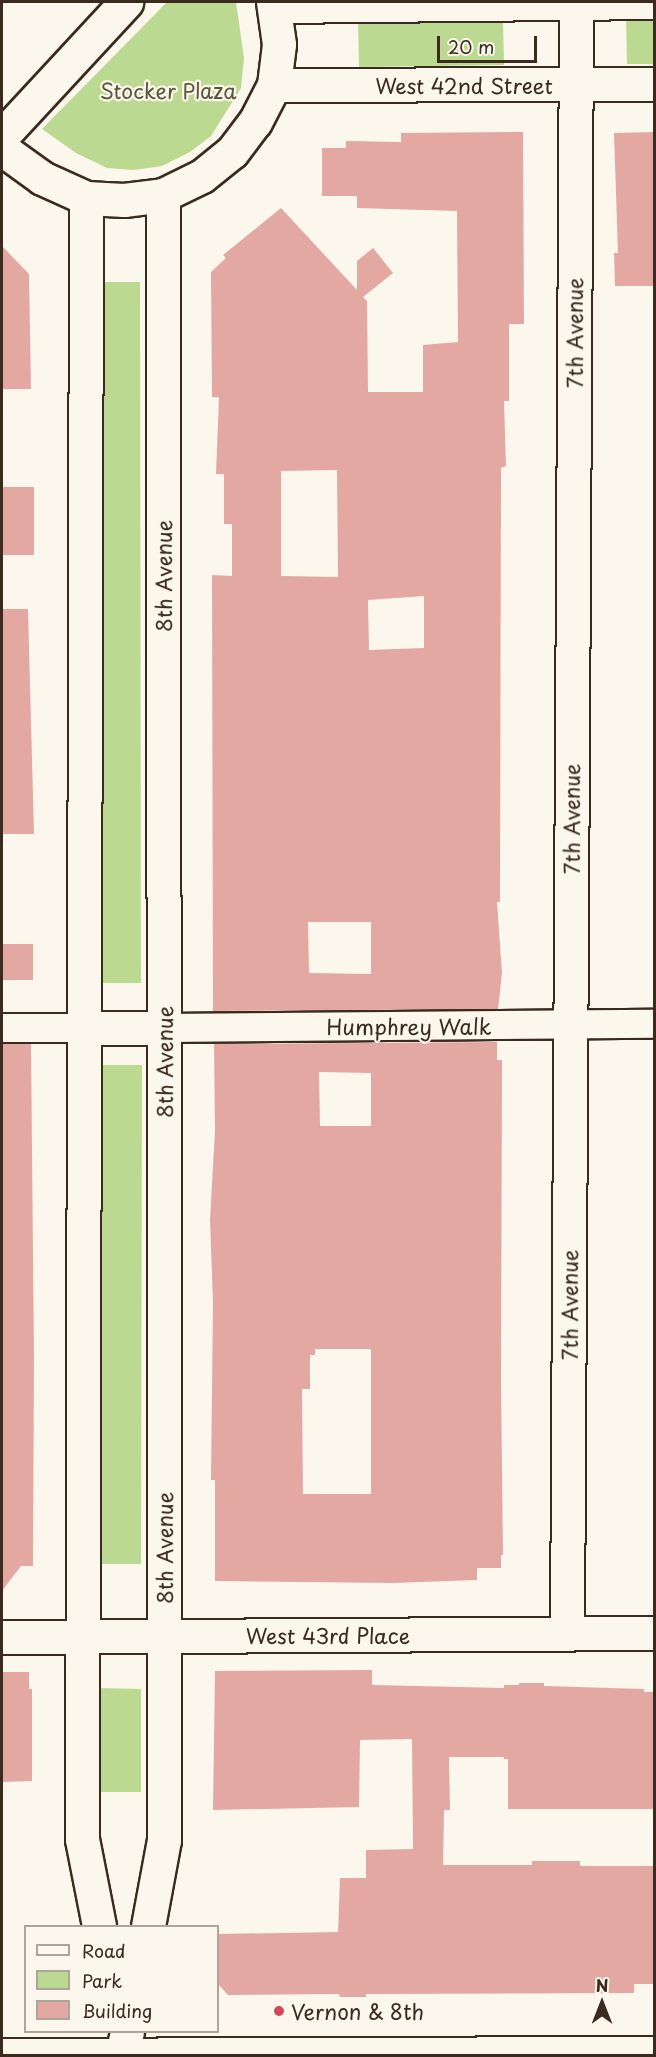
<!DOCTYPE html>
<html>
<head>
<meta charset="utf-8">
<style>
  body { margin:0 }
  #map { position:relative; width:656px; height:2057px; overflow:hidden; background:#fbf7ec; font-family:"Playpen Sans",sans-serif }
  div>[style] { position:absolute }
  .green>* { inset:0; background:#bcd991 }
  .building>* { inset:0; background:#e3a8a1 }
  .roads { filter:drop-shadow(2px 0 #3b2a1e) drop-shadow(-2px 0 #3b2a1e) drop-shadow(0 2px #3b2a1e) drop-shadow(0 -2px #3b2a1e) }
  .pedestrian>* { height:28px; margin:-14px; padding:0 14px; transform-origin:14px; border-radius:14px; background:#fbf7ec }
  .minor>* { height:33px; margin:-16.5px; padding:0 16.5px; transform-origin:16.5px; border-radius:16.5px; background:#fbf7ec }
  .tertiary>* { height:33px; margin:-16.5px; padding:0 16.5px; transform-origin:16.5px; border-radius:16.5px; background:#fbf7ec }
  .secondary>* { height:33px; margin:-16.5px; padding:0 16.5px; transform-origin:16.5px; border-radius:16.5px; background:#fbf7ec }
  .dots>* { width:16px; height:16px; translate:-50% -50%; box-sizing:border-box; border:3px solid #fbf7ec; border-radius:50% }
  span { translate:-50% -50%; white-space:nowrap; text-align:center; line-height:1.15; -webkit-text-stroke:4.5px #fbf7ec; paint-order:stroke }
  .street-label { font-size:21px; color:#3b2a1e }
  .park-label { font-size:21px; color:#5b563b }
  .poi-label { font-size:21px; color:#3b2a1e }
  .left { translate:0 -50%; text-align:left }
  .frame { position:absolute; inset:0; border:3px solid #3b2a1e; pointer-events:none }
  .legend { position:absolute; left:24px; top:1925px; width:195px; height:108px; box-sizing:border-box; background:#fbf7ec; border:2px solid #aea59a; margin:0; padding:8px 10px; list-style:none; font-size:18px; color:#3b2a1e }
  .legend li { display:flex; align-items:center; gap:12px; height:30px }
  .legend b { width:30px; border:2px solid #aea59a }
  .north { position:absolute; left:572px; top:1973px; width:60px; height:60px; -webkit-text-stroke:4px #fbf7ec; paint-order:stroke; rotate:0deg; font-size:16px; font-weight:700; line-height:24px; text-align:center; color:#3b2a1e }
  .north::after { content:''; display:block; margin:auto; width:21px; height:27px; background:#3b2a1e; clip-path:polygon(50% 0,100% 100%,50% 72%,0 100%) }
  .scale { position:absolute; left:437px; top:36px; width:100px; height:27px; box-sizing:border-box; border:3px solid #3b2a1e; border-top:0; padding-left:8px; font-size:18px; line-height:21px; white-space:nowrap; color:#3b2a1e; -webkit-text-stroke:4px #fbf7ec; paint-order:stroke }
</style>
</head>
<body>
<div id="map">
  <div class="green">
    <i style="clip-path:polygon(167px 2px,236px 2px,244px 58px,241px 88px,211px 136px,190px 152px,162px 166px,134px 170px,107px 168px,76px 153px,42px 129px)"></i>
    <i style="clip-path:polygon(626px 20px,654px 20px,654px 64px,627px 64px)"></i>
    <i style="clip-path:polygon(503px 21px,504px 65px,359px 67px,358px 22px)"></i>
    <i style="clip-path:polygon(97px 282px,140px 282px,141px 983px,97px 983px)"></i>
    <i style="clip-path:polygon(99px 1065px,142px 1065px,141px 1564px,97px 1564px)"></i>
    <i style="clip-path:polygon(98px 1688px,141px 1689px,141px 1792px,97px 1792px)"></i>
  </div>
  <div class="building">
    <i style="clip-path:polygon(evenodd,523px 132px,524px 324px,509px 324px,509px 401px,504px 401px,506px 466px,501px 468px,500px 902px,497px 902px,502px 973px,498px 1009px,213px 1011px,212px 575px,232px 576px,232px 524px,224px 524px,224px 474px,216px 474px,219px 397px,212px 397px,211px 272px,226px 258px,223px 255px,281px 208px,357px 290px,357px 261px,373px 248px,393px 273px,363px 297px,367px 301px,368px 392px,423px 392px,423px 345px,458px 342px,457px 211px,357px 208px,357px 196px,322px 196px,322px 148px,346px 148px,346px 141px,401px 142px,401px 133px,523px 132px,337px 470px,338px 577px,281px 576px,281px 471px,337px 470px,523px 132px,424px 596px,424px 648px,369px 650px,368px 600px,424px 596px,523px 132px,308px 922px,371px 922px,371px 974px,309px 973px,308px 922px)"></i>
    <i style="clip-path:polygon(654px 132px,654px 286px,615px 286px,614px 253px,618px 253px,614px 133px)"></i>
    <i style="clip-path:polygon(2px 246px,29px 274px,31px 389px,2px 389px)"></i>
    <i style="clip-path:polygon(2px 487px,34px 487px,34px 555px,2px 555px)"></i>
    <i style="clip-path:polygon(2px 609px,28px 609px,34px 834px,2px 834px)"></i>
    <i style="clip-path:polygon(2px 944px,33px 944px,33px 980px,2px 980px)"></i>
    <i style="clip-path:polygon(evenodd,497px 1042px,497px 1060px,502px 1060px,501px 1381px,503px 1555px,501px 1555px,501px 1568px,477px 1568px,477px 1580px,393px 1583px,215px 1581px,215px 1480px,211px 1480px,213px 1301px,210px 1220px,215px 1130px,214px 1044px,497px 1042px,319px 1072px,371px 1073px,371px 1126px,320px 1126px,319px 1072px,497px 1042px,315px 1349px,371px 1349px,371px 1494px,303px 1494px,302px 1389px,310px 1389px,310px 1355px,315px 1355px,315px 1349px)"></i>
    <i style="clip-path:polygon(2px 1044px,31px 1044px,34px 1358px,33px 1566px,21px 1566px,2px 1591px)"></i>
    <i style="clip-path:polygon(372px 1670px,372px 1685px,504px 1688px,504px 1685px,519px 1685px,519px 1683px,544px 1683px,544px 1686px,644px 1689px,644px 1692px,654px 1692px,654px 1809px,508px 1809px,508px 1759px,504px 1759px,504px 1757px,449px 1757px,450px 1810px,444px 1810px,443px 1865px,532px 1865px,532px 1861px,580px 1861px,580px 1866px,654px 1866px,654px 1984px,634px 1984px,634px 1993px,366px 1994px,366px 1997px,340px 1997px,339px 1994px,228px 1995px,218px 1984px,218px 1934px,338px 1932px,340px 1878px,366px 1878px,366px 1850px,413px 1849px,412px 1739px,360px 1740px,359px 1807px,213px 1810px,215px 1671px)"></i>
    <i style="clip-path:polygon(2px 1672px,29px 1672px,29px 1689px,32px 1689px,32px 1781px,2px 1782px)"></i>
  </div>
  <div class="roads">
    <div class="pedestrian">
      <i style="left:2px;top:1028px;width:82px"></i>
      <i style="left:164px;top:1028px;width:490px;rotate:-0.5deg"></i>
    </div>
    <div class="minor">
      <i style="left:2px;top:136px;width:183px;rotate:-47.2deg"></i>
      <i style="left:84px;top:1028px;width:80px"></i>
      <i style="left:567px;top:1634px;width:1630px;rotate:-89.68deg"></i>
      <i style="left:2px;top:1637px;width:652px;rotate:-0.35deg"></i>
    </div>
    <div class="tertiary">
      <i style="left:275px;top:6px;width:379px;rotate:-0.6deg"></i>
      <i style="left:274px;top:85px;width:380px;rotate:-0.2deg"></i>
      <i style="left:2px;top:149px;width:49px;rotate:35.9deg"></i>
      <i style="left:42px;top:178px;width:48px;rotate:24.4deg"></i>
      <i style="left:86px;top:198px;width:38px;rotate:3deg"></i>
      <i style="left:124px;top:200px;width:39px;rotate:-7deg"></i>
      <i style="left:163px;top:195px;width:43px;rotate:-26deg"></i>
      <i style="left:202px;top:176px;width:38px;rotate:-39deg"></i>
      <i style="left:232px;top:152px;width:38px;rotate:-53deg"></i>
      <i style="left:255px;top:122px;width:42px;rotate:-62.8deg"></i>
      <i style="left:274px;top:85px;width:41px;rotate:-83deg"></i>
      <i style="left:279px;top:44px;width:42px;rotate:-98.1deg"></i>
      <i style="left:86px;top:198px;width:1641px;rotate:90.14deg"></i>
      <i style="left:82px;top:1839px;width:89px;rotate:78.9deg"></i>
      <i style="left:148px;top:1926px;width:87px;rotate:-79.5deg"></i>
      <i style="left:164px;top:1840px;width:1645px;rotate:-90.03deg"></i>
      <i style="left:122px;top:2055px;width:24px;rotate:-78deg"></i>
    </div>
    <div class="secondary">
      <i style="left:2px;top:2055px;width:652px;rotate:-0.18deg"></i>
    </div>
  </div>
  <div class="dots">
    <i style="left:279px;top:2011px;background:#d1495b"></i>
  </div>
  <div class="street-label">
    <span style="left:464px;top:85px">West 42nd Street</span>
    <span style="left:574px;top:333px;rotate:-90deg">7th Avenue</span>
    <span style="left:163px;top:576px;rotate:-90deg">8th Avenue</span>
    <span style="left:571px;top:819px;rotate:-90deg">7th Avenue</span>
    <span style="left:409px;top:1026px">Humphrey Walk</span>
    <span style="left:164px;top:1062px;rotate:-90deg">8th Avenue</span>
    <span style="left:569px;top:1305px;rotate:-90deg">7th Avenue</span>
    <span style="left:164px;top:1548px;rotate:-90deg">8th Avenue</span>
    <span style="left:328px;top:1635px">West 43rd Place</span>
  </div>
  <div class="park-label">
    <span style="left:168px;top:90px">Stocker Plaza</span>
  </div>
  <div class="poi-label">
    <span class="left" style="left:291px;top:2011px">Vernon &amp; 8th</span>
  </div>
  <div class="frame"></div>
  <ul class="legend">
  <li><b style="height:8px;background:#fbf7ec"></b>Road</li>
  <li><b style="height:16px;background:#bcd991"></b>Park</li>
  <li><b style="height:16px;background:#e3a8a1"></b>Building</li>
  </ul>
  <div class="north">N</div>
  <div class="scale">20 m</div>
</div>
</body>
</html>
